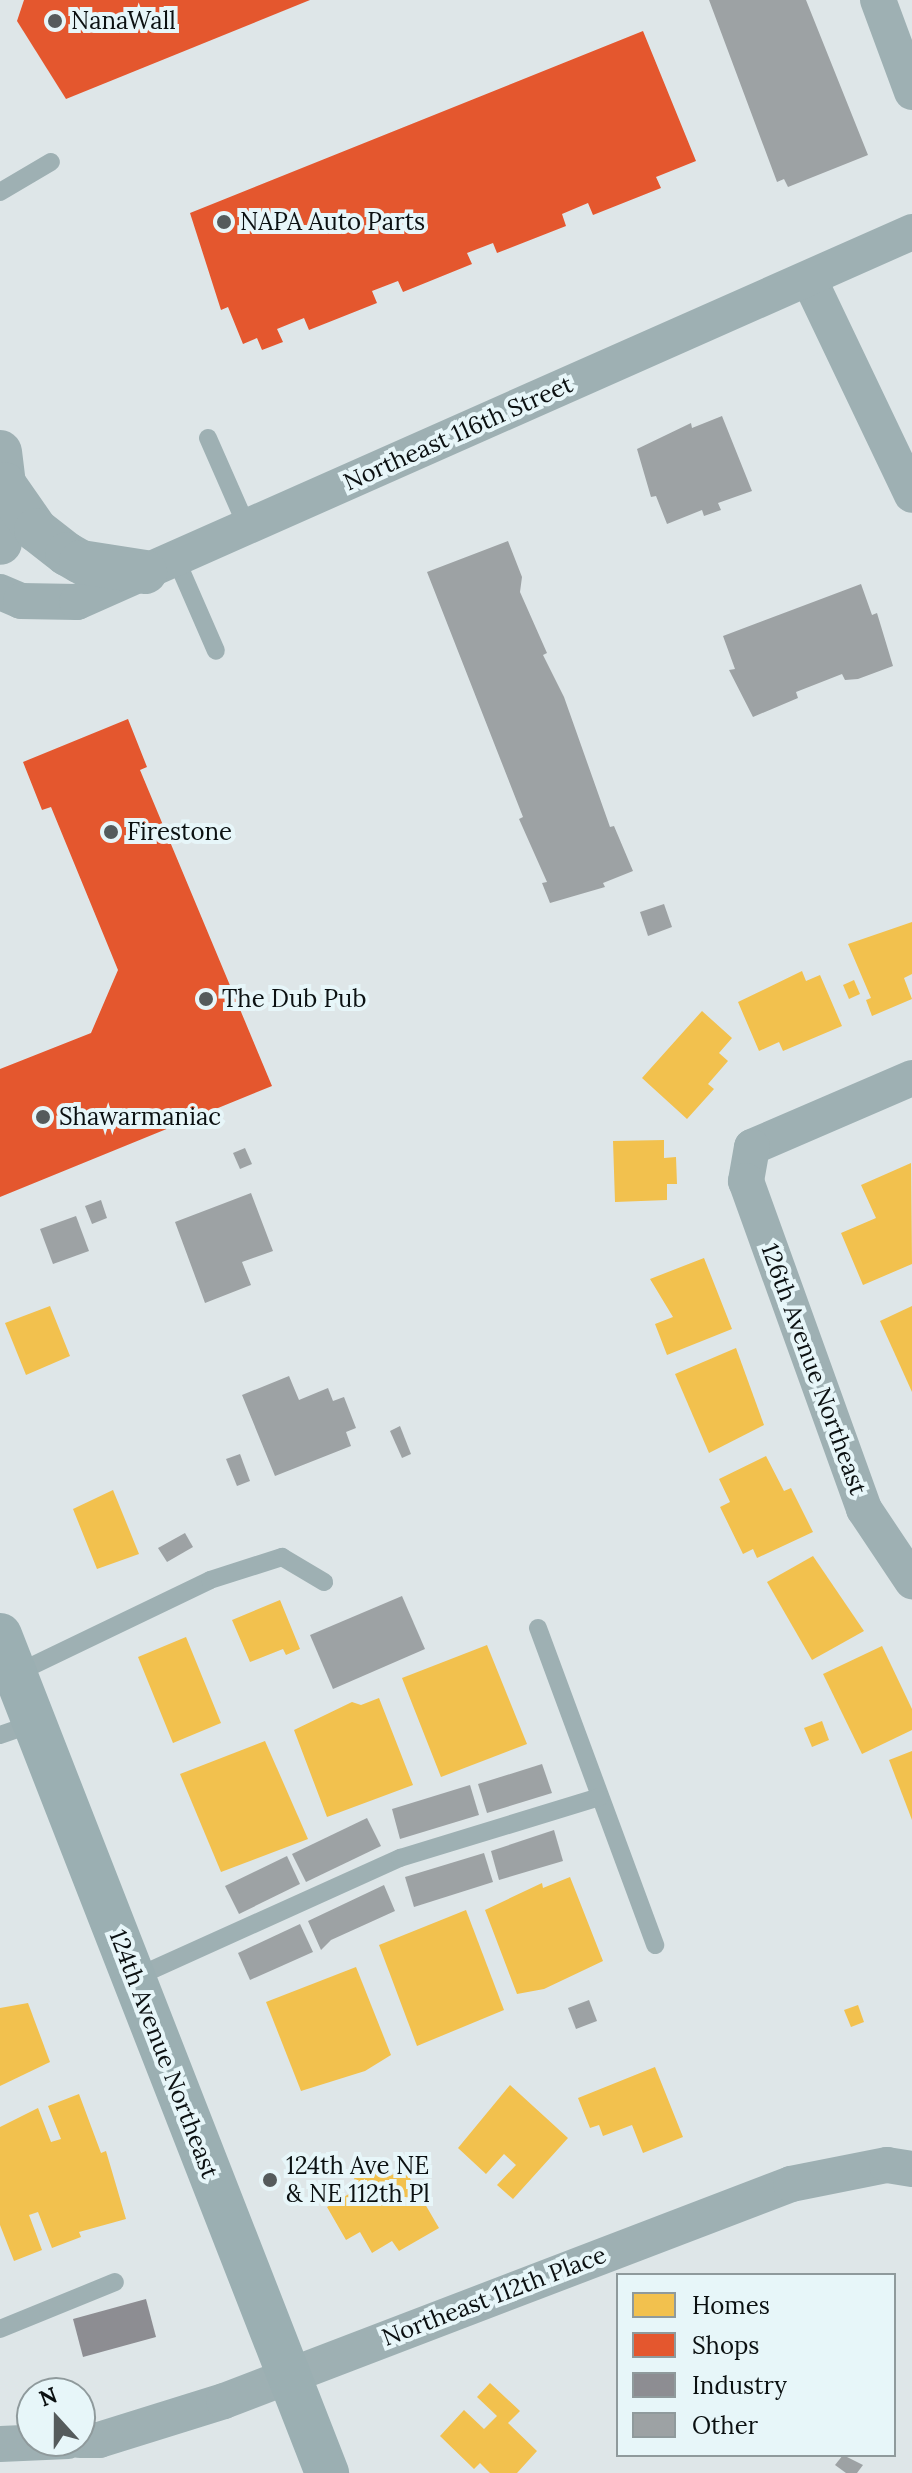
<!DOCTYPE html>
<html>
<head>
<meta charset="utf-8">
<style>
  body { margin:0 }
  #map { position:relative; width:912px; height:2473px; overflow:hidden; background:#dee6e8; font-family:Lora,serif }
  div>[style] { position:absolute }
  .homes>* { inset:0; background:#f2c14e }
  .shops>* { inset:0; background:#e4572e }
  .industry>* { inset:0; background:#8d8d92 }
  .building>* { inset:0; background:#9da2a4 }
  .service>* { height:18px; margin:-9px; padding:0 9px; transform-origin:9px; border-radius:9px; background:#9eb0b3 }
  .minor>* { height:36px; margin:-18px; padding:0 18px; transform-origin:18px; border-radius:18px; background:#9eb0b3 }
  .tertiary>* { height:44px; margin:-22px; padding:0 22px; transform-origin:22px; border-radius:22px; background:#9eb0b3 }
  .secondary>* { height:44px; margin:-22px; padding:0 22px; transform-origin:22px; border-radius:22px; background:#9bafb2 }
  .dots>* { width:22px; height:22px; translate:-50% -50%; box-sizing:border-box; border:4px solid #e7f6f9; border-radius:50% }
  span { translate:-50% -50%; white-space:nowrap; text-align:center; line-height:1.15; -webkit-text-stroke:8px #e7f6f9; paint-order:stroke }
  .poi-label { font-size:24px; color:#0b1011 }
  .left { translate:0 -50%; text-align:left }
  .street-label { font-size:24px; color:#0b1011 }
  .legend { position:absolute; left:616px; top:2273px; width:280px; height:184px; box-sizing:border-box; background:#e7f6f9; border:2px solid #8f9a9c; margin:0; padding:10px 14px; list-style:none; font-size:24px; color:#0b1011 }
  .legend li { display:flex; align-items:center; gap:16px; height:40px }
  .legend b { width:40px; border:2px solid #8f9a9c }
  .north { position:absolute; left:16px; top:2377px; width:80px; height:80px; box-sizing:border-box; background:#e7f6f9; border:2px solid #8f9a9c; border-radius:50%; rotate:339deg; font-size:22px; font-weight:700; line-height:32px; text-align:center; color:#0b1011 }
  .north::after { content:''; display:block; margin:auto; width:28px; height:36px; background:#555b5c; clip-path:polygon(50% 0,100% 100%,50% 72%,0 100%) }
</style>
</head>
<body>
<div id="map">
  <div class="homes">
    <i style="clip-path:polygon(912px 922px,912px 974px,904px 978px,912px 999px,872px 1016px,866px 1000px,871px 998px,848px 944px)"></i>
    <i style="clip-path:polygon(802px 971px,806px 981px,820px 975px,842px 1026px,783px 1051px,779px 1042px,759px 1051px,738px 1002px)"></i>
    <i style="clip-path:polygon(854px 980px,860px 994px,849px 999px,843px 985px)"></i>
    <i style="clip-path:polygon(702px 1011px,732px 1038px,719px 1053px,728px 1061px,708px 1084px,714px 1089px,687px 1119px,642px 1078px)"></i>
    <i style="clip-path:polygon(664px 1140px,664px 1158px,676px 1157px,677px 1184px,667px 1184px,667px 1200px,615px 1202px,613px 1141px)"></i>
    <i style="clip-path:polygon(911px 1163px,912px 1264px,863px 1285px,841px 1233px,876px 1218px,861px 1185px)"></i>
    <i style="clip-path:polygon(704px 1258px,732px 1329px,667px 1355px,655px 1324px,673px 1317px,650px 1279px)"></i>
    <i style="clip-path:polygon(50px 1306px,70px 1356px,26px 1375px,5px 1323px)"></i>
    <i style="clip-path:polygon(912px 1306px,912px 1392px,880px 1321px)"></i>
    <i style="clip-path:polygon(736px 1348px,764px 1425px,709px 1453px,675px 1374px)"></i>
    <i style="clip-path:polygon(766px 1456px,784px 1491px,791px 1488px,813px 1532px,757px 1558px,753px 1549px,743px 1554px,720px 1507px,730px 1502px,719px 1479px)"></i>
    <i style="clip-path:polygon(113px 1490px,139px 1554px,97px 1569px,73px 1509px)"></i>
    <i style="clip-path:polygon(813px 1556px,864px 1631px,812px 1660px,767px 1582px)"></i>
    <i style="clip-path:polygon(280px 1600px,300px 1649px,286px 1655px,283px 1649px,250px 1662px,232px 1620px)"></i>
    <i style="clip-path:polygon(186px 1637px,221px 1723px,173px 1743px,138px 1657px)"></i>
    <i style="clip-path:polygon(487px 1645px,527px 1744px,441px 1777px,402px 1678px)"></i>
    <i style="clip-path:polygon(882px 1646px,912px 1709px,912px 1730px,862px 1754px,823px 1674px)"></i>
    <i style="clip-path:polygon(379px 1698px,413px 1785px,327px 1817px,294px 1730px,352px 1702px,361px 1705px)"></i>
    <i style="clip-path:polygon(822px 1721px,829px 1740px,812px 1747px,804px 1728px)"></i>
    <i style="clip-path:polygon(265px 1741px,308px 1839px,221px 1872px,180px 1774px)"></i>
    <i style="clip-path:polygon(912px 1751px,912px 1820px,889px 1760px)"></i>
    <i style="clip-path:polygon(570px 1877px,603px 1961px,544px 1989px,517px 1994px,485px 1910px,542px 1883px,543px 1888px)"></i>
    <i style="clip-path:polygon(466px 1910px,504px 2010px,417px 2046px,379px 1945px)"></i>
    <i style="clip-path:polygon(356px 1967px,391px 2055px,365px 2071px,301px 2091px,266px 2002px)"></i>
    <i style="clip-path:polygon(28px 2003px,50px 2062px,0 2086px,0 2008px)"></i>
    <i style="clip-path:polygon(858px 2005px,864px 2022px,851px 2027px,844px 2010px)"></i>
    <i style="clip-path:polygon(655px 2067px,683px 2137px,643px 2153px,632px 2125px,603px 2136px,599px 2125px,590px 2128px,578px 2098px)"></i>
    <i style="clip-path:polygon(510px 2085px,568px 2138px,513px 2199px,497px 2185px,516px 2165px,504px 2154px,486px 2174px,458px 2148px)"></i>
    <i style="clip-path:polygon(79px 2094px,101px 2153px,106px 2151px,126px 2219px,79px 2232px,81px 2237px,52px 2248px,38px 2212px,29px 2215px,42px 2250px,14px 2261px,0 2225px,0 2127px,38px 2108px,51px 2142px,61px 2139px,48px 2106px)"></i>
    <i style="clip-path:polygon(379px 2159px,390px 2176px,404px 2168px,439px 2228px,399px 2251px,392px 2241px,372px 2253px,360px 2232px,346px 2240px,327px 2207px,359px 2188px,352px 2174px)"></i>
    <i style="clip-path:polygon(490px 2383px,520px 2411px,508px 2423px,537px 2451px,517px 2473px,490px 2473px,480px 2463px,474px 2469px,440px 2436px,464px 2410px,484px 2429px,497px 2416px,477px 2397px)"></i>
  </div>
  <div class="shops">
    <i style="clip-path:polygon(24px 0,310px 0,66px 99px,17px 21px)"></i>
    <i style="clip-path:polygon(643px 31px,696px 161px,656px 177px,661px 188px,593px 215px,588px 203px,562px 214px,566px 226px,497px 253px,493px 243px,467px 253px,472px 264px,403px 292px,398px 281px,372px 291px,377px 303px,309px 330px,304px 318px,277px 329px,283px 342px,262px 350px,257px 338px,243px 344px,228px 307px,221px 310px,190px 213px)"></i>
    <i style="clip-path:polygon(128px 719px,147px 767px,140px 770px,272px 1086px,0 1197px,0 1069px,91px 1033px,118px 970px,51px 807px,42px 810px,23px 762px)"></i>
  </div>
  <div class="industry">
    <i style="clip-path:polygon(146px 2299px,156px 2337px,83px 2357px,73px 2319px)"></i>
  </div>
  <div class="building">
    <i style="clip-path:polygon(709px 0,806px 0,868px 155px,788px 187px,784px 179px,777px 182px)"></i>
    <i style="clip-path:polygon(722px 416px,752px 491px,718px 503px,721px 510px,704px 516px,702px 510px,667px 524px,656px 496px,651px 497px,637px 449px,691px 423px,692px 428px)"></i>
    <i style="clip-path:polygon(508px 541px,522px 577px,520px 592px,547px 653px,543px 655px,564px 697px,610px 827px,614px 826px,633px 871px,603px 883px,605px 887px,550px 903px,542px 883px,547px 882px,519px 819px,523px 817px,427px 572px)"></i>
    <i style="clip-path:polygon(861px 584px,872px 615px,877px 613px,893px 666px,858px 679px,845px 680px,842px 674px,796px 692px,798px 698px,753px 717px,729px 670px,735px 669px,723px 636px)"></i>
    <i style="clip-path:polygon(664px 904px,672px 927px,648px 936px,640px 912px)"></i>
    <i style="clip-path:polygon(245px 1148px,252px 1164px,240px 1169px,233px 1153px)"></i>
    <i style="clip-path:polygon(251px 1193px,273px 1251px,242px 1262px,251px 1285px,205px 1303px,175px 1222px)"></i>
    <i style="clip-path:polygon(101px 1200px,107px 1218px,92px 1224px,85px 1206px)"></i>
    <i style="clip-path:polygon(76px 1216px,89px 1251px,53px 1264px,40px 1229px)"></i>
    <i style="clip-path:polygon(289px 1376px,299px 1400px,328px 1388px,333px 1401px,344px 1397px,356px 1428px,346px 1432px,351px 1446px,275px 1476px,242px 1395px)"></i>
    <i style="clip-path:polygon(400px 1426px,411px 1454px,402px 1458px,390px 1431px)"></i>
    <i style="clip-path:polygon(240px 1454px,250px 1481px,237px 1486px,226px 1459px)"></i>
    <i style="clip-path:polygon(185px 1533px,193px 1547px,167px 1562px,158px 1548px)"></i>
    <i style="clip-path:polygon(402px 1596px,425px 1649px,333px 1689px,310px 1635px)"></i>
    <i style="clip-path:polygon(542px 1764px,552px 1793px,487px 1813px,478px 1784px)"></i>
    <i style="clip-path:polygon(470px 1785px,479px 1815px,400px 1839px,392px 1809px)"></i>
    <i style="clip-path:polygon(367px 1818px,381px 1846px,306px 1882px,292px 1854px)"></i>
    <i style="clip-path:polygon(554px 1830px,563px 1861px,499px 1880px,491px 1851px)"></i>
    <i style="clip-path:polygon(484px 1853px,493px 1882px,414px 1907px,405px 1877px)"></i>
    <i style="clip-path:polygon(287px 1856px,300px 1884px,239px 1914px,225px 1886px)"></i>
    <i style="clip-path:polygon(384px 1885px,395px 1911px,331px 1940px,321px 1950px,308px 1921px)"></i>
    <i style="clip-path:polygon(300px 1924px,313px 1952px,250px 1980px,238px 1953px)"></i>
    <i style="clip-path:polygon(589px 2000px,597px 2021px,576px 2029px,568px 2008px)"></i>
    <i style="clip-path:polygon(843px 2455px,863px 2465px,857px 2473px,846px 2473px,835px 2465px)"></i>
  </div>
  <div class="service">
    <i style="left:0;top:192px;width:59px;rotate:-30.5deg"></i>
    <i style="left:208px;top:438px;width:97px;rotate:66.3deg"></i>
    <i style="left:176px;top:559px;width:100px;rotate:66.5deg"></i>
    <i style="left:538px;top:1628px;width:338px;rotate:69.7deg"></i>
    <i style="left:15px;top:1674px;width:216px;rotate:-25.7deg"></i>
    <i style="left:210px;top:1580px;width:76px;rotate:-17.7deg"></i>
    <i style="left:282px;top:1557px;width:49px;rotate:30.8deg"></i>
    <i style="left:0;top:1735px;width:36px;rotate:-19deg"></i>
    <i style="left:134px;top:1978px;width:292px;rotate:-24.3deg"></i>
    <i style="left:400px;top:1858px;width:209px;rotate:-17deg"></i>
    <i style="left:0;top:2329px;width:124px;rotate:-22.2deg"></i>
  </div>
  <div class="minor">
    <i style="left:878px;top:0;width:98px;rotate:69.7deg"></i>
    <i style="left:809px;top:279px;width:239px;rotate:64.5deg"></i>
    <i style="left:0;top:592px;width:23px;rotate:23deg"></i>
    <i style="left:21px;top:601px;width:56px;rotate:1deg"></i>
    <i style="left:77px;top:602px;width:913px;rotate:-23.9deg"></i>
    <i style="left:912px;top:1078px;width:174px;rotate:156.7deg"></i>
    <i style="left:752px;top:1147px;width:35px;rotate:100deg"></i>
    <i style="left:746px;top:1181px;width:349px;rotate:70.2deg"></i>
    <i style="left:864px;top:1509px;width:87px;rotate:56.3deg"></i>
    <i style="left:80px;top:2440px;width:19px"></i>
    <i style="left:99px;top:2440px;width:131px;rotate:-17.3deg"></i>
    <i style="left:224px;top:2401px;width:607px;rotate:-20.94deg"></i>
    <i style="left:791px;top:2184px;width:98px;rotate:-11.2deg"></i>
    <i style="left:887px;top:2165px;width:25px;rotate:9deg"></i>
    <i style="left:0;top:2444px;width:68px;rotate:-2.5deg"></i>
  </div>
  <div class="tertiary">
    <i style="left:0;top:452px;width:32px;rotate:83deg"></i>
    <i style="left:4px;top:484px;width:59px;rotate:93.9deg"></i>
    <i style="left:4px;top:484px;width:56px;rotate:55.2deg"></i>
    <i style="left:36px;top:530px;width:39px;rotate:38deg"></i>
    <i style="left:67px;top:554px;width:16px;rotate:30deg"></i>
    <i style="left:81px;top:562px;width:65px;rotate:8.9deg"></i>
  </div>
  <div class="secondary">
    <i style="left:0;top:1635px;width:900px;rotate:68.68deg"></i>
  </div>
  <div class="dots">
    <i style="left:55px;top:21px;background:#555b5c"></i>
    <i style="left:224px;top:222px;background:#555b5c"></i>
    <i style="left:111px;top:832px;background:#555b5c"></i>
    <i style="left:206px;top:999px;background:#555b5c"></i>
    <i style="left:43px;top:1117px;background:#555b5c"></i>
    <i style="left:270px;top:2180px;background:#555b5c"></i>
  </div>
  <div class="poi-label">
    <span class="left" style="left:71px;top:21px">NanaWall</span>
    <span class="left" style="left:240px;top:222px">NAPA Auto Parts</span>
    <span class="left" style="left:127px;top:832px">Firestone</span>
    <span class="left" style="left:222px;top:999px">The Dub Pub</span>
    <span class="left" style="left:59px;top:1117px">Shawarmaniac</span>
    <span class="left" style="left:286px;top:2180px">124th Ave NE<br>&amp; NE 112th Pl</span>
  </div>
  <div class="street-label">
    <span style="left:458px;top:433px;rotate:-24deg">Northeast 116th Street</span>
    <span style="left:814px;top:1369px;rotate:70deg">126th Avenue Northeast</span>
    <span style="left:164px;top:2054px;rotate:69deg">124th Avenue Northeast</span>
    <span style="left:494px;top:2296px;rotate:-21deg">Northeast 112th Place</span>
  </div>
  <ul class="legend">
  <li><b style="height:22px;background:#f2c14e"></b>Homes</li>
  <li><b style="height:22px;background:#e4572e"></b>Shops</li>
  <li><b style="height:22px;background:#8d8d92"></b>Industry</li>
  <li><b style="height:22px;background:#9da2a4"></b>Other</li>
  </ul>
  <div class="north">N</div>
</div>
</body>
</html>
